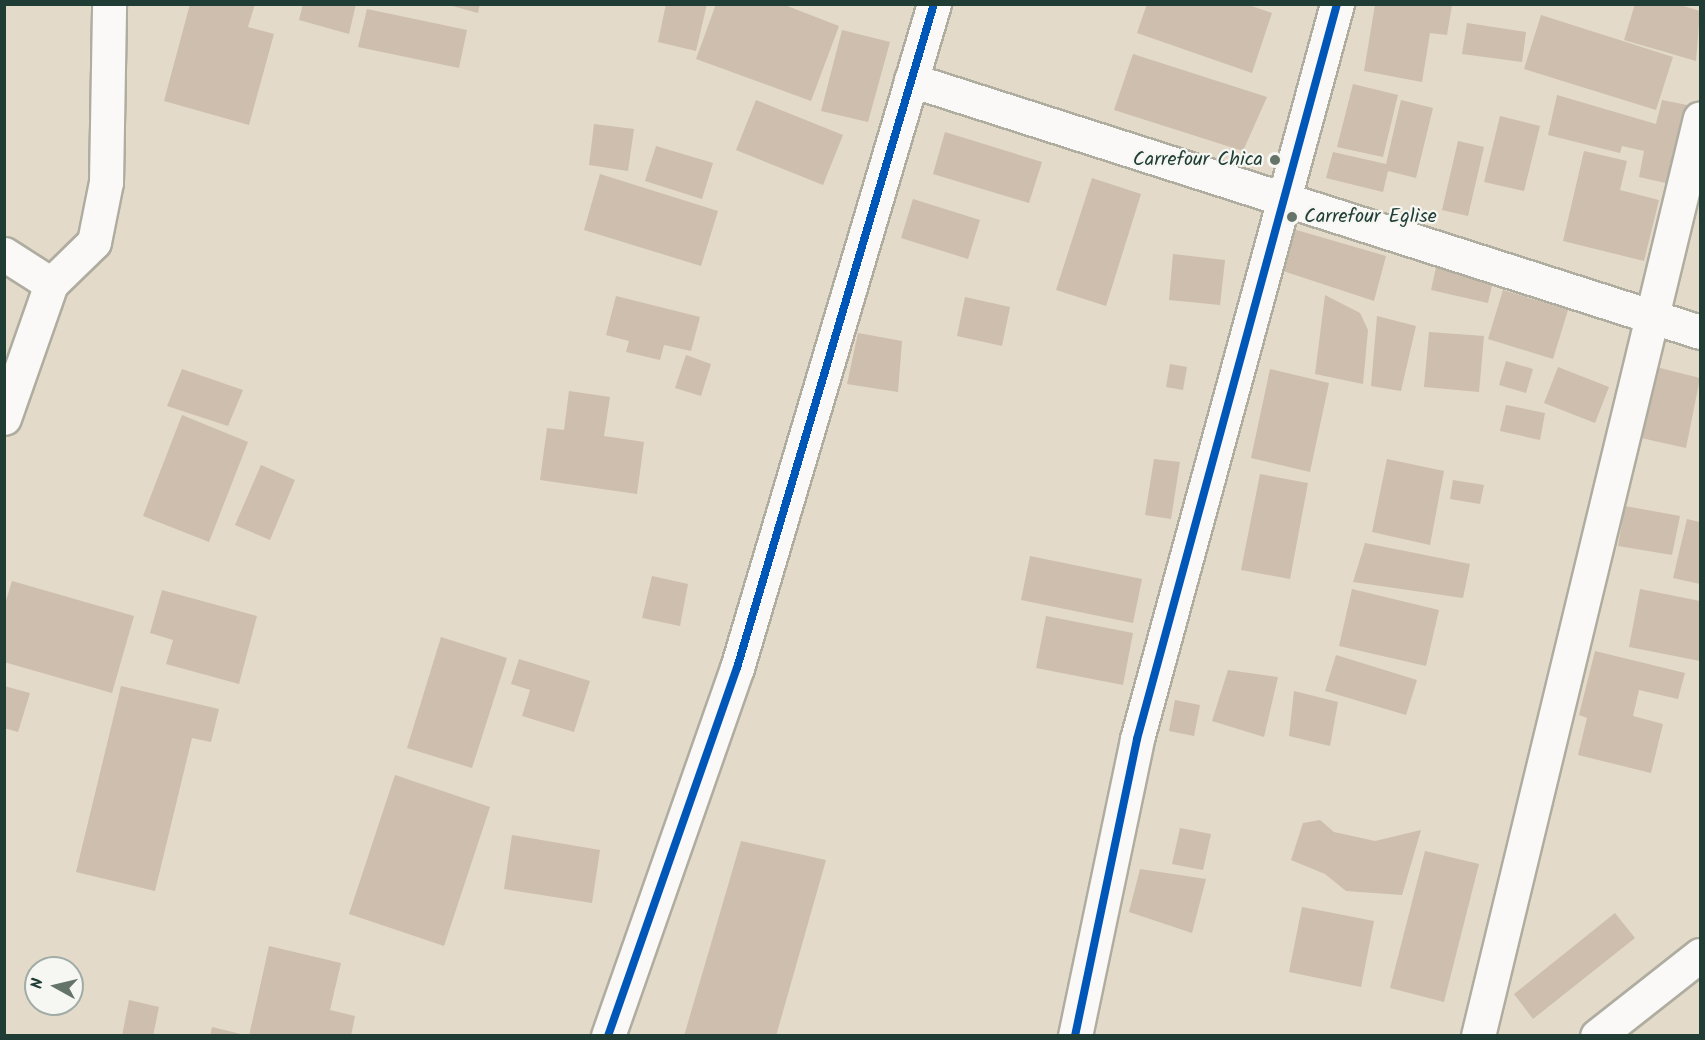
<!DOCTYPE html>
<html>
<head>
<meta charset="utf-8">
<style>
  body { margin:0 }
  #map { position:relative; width:1705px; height:1040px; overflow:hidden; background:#e4dac9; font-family:Kalam,sans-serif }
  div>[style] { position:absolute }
  .building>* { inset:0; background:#cdbeae }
  .roads { filter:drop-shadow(2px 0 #afaca0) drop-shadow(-2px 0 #afaca0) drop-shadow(0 2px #afaca0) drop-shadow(0 -2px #afaca0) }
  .minor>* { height:33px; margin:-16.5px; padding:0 16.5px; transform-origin:16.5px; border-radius:16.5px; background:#fbf9f7 }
  .cycleway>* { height:8px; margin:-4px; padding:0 4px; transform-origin:4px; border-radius:4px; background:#0057b8 }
  .dots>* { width:16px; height:16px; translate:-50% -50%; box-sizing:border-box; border:3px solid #f6f6f2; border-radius:50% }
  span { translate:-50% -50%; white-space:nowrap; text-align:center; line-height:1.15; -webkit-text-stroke:4.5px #f6f6f2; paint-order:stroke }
  .poi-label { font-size:20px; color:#1f3d34 }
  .right { translate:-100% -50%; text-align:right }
  .left { translate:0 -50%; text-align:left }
  .frame { position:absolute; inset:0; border:6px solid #1f3d34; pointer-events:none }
  .north { position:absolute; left:24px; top:956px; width:60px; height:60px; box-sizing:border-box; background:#f6f6f2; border:2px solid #a0aca6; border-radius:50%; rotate:278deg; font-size:16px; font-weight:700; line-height:24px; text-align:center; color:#1f3d34 }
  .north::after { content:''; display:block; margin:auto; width:21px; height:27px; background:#647468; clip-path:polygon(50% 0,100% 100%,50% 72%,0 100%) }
</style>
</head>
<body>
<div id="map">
  <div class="building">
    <i style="clip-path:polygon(190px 4px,255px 4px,248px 27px,274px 34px,249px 125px,164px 101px)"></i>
    <i style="clip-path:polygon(303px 4px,356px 4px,349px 34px,299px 20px)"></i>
    <i style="clip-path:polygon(445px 4px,480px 4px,478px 13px)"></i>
    <i style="clip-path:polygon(666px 4px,707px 4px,696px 51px,658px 42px)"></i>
    <i style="clip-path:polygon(716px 4px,782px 4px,839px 26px,811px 101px,696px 59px)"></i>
    <i style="clip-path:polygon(1147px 4px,1246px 4px,1272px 13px,1252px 73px,1137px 33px)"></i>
    <i style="clip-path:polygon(1635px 4px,1677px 4px,1700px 11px,1696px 61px,1624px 40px)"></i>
    <i style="clip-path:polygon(1375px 5px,1452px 5px,1447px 35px,1430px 33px,1422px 82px,1364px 71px)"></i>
    <i style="clip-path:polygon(367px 9px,467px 30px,459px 68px,358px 47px)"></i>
    <i style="clip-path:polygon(1541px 15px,1673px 57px,1656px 110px,1524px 69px)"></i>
    <i style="clip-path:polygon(1467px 23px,1526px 32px,1522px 62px,1462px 54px)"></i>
    <i style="clip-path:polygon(842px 30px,890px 42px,868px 122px,821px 111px)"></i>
    <i style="clip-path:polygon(1133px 54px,1267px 97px,1243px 151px,1114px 110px)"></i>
    <i style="clip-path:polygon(1353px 84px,1398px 95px,1383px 157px,1337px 147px)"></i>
    <i style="clip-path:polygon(1557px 95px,1656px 124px,1662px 100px,1687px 105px,1670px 184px,1639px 177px,1644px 151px,1622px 146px,1620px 153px,1548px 135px)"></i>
    <i style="clip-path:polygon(756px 100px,843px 135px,823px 185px,736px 150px)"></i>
    <i style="clip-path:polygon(1401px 100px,1433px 108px,1416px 178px,1388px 171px,1383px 192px,1326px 178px,1333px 152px,1386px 164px)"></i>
    <i style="clip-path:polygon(1500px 116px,1540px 126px,1524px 191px,1484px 182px)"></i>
    <i style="clip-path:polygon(594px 124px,634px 129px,628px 171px,589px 165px)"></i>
    <i style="clip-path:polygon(945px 132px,1042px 162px,1029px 203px,933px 174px)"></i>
    <i style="clip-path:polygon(1458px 141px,1484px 147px,1468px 216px,1442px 210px)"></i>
    <i style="clip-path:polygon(656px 146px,713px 163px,702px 199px,645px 181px)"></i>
    <i style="clip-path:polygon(1584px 151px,1627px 161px,1620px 190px,1659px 200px,1644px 261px,1563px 241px)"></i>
    <i style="clip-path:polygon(600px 174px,718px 211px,701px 266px,584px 230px)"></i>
    <i style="clip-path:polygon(1092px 178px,1141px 194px,1106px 306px,1056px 290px)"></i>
    <i style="clip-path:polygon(913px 199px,980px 220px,968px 259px,901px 238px)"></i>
    <i style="clip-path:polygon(1293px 229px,1386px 256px,1374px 301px,1283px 271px)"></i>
    <i style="clip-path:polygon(1173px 254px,1225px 260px,1220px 305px,1169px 300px)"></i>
    <i style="clip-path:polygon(1437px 263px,1494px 277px,1488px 303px,1431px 290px)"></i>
    <i style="clip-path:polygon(1503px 290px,1568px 310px,1553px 359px,1488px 339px)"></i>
    <i style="clip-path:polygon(1325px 295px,1360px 313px,1368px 330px,1363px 384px,1315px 374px)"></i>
    <i style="clip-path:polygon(616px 296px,700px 317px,691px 351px,664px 345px,660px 360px,626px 352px,629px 341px,606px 335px)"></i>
    <i style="clip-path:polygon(965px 297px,1010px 307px,1002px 346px,957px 336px)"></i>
    <i style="clip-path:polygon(1377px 316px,1416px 326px,1401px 391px,1371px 386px)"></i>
    <i style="clip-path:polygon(1429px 332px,1484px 336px,1479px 392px,1424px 387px)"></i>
    <i style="clip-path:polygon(858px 333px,902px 341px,898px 392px,847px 384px)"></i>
    <i style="clip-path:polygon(686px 355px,711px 364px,701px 396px,675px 388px)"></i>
    <i style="clip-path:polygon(1506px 361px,1533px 369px,1526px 393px,1499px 385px)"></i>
    <i style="clip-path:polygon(1170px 364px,1187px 367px,1183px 390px,1166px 387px)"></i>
    <i style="clip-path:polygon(1558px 367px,1609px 387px,1595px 423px,1544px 403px)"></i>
    <i style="clip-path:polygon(1656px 367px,1700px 378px,1686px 448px,1641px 438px)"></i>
    <i style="clip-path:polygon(182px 369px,243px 390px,228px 426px,167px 406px)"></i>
    <i style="clip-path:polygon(1270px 369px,1329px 383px,1310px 472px,1251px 458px)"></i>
    <i style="clip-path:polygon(569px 391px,610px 397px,604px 436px,644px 442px,637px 494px,540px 480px,547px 428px,564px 430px)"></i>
    <i style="clip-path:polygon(1506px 405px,1545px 413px,1540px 440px,1500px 431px)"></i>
    <i style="clip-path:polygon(182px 415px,248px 442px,209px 542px,143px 516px)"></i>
    <i style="clip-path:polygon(1154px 459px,1180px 462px,1171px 519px,1145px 515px)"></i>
    <i style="clip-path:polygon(1387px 459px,1444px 471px,1430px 545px,1372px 532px)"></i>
    <i style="clip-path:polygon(261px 465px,295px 480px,270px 540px,235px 525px)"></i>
    <i style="clip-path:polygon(1260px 474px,1308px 483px,1290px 579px,1241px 570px)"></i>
    <i style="clip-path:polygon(1453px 480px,1484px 485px,1480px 504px,1450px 499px)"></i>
    <i style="clip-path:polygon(1625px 506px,1680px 516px,1672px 555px,1618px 546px)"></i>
    <i style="clip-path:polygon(1687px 519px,1700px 522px,1700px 584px,1673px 578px)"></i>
    <i style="clip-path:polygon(1365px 543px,1470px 564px,1463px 598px,1353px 582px)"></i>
    <i style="clip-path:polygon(1030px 556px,1142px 579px,1133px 623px,1021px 600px)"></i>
    <i style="clip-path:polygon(652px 576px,688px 584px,680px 626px,642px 618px)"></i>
    <i style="clip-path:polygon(12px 581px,134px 616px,112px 693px,4px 662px,4px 607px)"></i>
    <i style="clip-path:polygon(1352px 589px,1439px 610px,1426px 666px,1339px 646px)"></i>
    <i style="clip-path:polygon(1640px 589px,1700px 601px,1700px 661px,1629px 647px)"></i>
    <i style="clip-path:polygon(162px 590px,257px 616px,239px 684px,166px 664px,173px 640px,150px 633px)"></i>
    <i style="clip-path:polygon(1046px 616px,1133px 633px,1123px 685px,1036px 668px)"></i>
    <i style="clip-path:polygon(441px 637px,507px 658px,472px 768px,407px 748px)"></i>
    <i style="clip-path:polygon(1595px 651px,1685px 673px,1678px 699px,1639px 690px,1633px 716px,1663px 724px,1651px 773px,1578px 755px,1587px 718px,1579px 715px)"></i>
    <i style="clip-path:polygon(1336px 655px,1417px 680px,1406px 715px,1325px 691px)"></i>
    <i style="clip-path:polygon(519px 659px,590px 681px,574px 732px,522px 716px,530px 690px,511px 684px)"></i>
    <i style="clip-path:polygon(1228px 670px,1278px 677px,1264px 737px,1212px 721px)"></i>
    <i style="clip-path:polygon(4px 686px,30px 693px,18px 732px,4px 728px)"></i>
    <i style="clip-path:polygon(121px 686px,219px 709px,211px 742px,192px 738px,155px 891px,76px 872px)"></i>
    <i style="clip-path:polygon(1294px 691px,1338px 702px,1330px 746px,1289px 736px)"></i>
    <i style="clip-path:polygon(1175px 700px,1200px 705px,1194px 736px,1169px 731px)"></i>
    <i style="clip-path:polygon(395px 775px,490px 807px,444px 946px,349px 914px)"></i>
    <i style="clip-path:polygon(1320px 820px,1334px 832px,1375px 841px,1421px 830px,1402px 895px,1346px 891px,1325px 874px,1291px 860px,1303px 823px)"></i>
    <i style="clip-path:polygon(1180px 828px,1211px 834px,1203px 870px,1172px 864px)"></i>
    <i style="clip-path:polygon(512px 835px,600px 850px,592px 903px,504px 889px)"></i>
    <i style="clip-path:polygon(741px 841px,826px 860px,776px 1036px,684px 1036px)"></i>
    <i style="clip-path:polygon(1425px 851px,1479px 864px,1444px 1002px,1390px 988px)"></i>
    <i style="clip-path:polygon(1140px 869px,1206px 879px,1192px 933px,1129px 912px)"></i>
    <i style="clip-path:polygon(1302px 907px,1374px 921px,1361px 987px,1289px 972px)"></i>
    <i style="clip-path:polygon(1615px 913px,1635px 938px,1533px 1019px,1514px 994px)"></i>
    <i style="clip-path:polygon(269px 946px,341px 963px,330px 1010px,355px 1016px,351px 1036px,249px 1036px)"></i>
    <i style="clip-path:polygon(129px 1000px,159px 1007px,153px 1036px,122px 1036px)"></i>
    <i style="clip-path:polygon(212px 1027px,245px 1035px,245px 1036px,210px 1036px)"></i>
  </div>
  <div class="roads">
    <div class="minor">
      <i style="left:911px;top:80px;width:828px;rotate:17.71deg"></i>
      <i style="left:4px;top:254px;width:56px;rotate:32.6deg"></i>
      <i style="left:4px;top:418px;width:142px;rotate:-70.7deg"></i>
      <i style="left:51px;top:284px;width:60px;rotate:-44.3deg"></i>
      <i style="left:94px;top:242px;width:61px;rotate:-78.7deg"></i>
      <i style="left:106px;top:182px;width:178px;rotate:-89deg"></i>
      <i style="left:608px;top:1036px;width:390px;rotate:-70.7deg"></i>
      <i style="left:737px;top:668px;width:693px;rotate:-73.48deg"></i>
      <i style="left:1075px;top:1036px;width:303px;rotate:-78.2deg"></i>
      <i style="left:1137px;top:739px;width:762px;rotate:-74.78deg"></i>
      <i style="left:1478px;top:1036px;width:944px;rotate:-76.41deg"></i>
      <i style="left:1597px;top:1036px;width:131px;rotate:-38.2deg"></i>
    </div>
  </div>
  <div class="cycleway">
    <i style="left:608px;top:1036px;width:390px;rotate:-70.7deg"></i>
    <i style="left:737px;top:668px;width:693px;rotate:-73.48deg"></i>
    <i style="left:1075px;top:1036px;width:303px;rotate:-78.2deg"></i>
    <i style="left:1137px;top:739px;width:762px;rotate:-74.78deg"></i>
  </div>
  <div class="dots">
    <i style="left:1275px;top:160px;background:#647468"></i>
    <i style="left:1292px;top:217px;background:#647468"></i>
  </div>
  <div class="poi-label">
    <span class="right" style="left:1263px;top:160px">Carrefour Chica</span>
    <span class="left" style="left:1304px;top:217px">Carrefour Eglise</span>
  </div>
  <div class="frame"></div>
  <div class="north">N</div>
</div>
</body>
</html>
